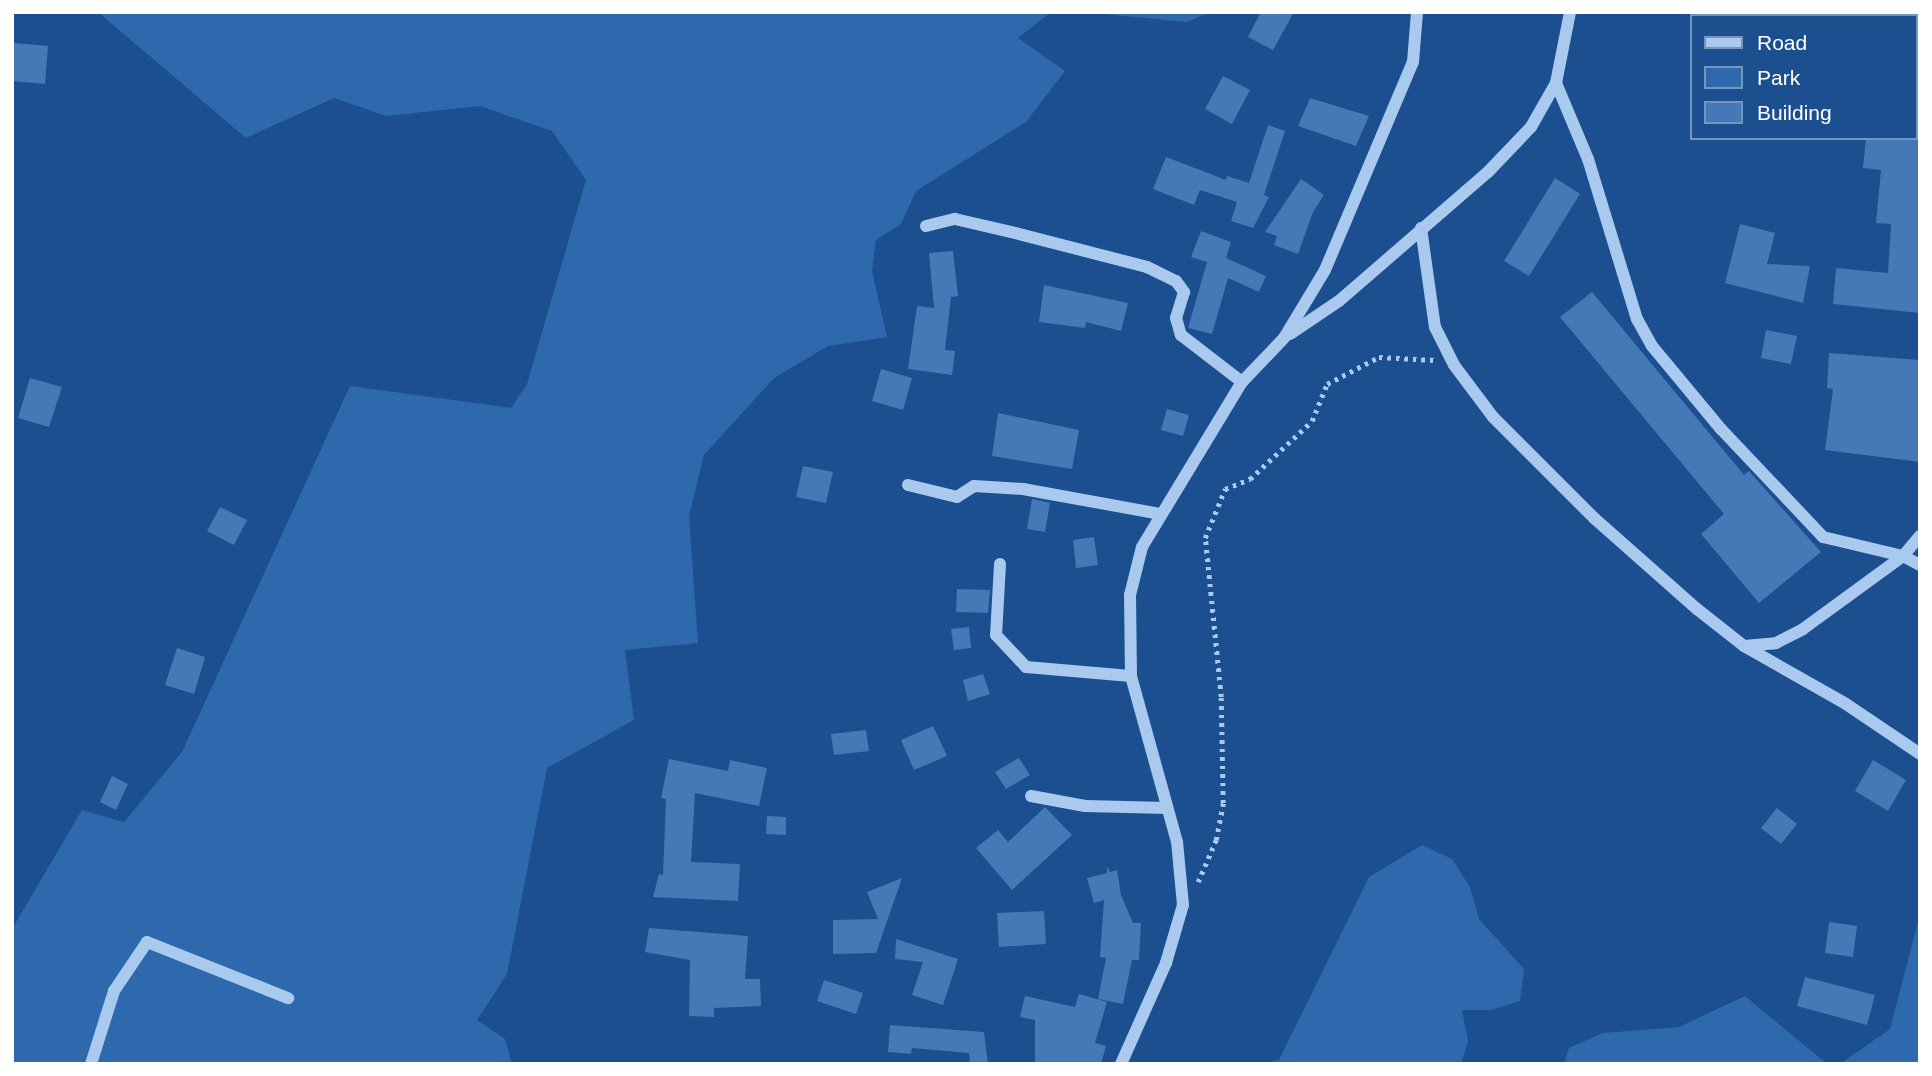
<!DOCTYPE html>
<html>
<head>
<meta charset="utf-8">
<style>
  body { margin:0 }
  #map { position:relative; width:1932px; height:1076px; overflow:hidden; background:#1b4f8f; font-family:Arial,sans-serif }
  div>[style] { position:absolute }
  .green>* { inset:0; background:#2e69ad }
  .building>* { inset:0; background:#4478b7 }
  .path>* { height:4.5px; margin-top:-2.25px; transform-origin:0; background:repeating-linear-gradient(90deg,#a9c9ee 0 3.5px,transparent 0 8.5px) }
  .minor>* { height:12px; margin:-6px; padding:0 6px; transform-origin:6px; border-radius:6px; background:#a9c9ee }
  span { translate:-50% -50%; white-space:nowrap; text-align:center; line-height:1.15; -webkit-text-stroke:7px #1b4f8f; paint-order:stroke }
  .frame { position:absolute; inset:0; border:14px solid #fff; pointer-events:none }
  .legend { position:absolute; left:1690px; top:14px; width:228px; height:126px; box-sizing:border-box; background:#1b4f8f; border:2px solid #7695bc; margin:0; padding:9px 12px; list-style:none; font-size:21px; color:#fff }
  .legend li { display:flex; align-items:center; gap:14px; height:35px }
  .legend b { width:35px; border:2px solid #7695bc }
</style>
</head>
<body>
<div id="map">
  <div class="green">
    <i style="clip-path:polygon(98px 12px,1051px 12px,1018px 38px,1065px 71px,1026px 122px,916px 191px,901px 224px,876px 240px,872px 271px,887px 337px,828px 346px,774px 378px,704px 455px,689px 516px,698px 643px,625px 650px,634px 720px,547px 768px,507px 974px,477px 1020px,505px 1039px,512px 1064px,12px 1064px,12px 929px,82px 810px,124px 822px,182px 752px,350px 386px,511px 408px,527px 384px,586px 180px,552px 131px,480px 106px,386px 116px,334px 98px,246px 138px)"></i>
    <i style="clip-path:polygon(1083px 12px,1210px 12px,1187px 22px)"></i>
    <i style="clip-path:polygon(1422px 845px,1452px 859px,1470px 887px,1479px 919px,1524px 969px,1520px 1001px,1492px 1010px,1462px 1010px,1468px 1041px,1461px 1064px,1262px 1064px,1279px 1060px,1369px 877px)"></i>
    <i style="clip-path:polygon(1920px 914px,1920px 1064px,1840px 1064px,1890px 1029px)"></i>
    <i style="clip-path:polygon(1745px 996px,1827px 1064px,1564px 1064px,1569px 1048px,1603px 1033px,1679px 1027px)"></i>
  </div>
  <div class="building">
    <i style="clip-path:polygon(1261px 12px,1294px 12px,1273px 50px,1248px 37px)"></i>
    <i style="clip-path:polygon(14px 43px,48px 46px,45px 84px,12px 81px)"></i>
    <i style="clip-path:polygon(1223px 76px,1250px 90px,1232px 124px,1205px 109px)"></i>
    <i style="clip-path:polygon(1310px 98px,1369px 116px,1356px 146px,1298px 126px)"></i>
    <i style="clip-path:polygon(1268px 125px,1285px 131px,1264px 195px,1269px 197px,1253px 228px,1231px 221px,1237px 202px,1200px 190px,1194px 205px,1153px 189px,1166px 157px,1226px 180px,1227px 176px,1249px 183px)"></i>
    <i style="clip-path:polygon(1866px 138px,1920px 138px,1920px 313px,1833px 304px,1836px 268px,1888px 273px,1891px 224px,1876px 223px,1881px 170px,1863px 168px)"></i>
    <i style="clip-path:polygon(1555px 178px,1580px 194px,1529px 276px,1504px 261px)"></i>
    <i style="clip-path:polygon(1301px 179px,1324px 195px,1313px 212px,1298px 254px,1274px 245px,1277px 236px,1265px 232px)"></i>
    <i style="clip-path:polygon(1740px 224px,1775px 233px,1767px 264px,1810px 266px,1803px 303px,1725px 283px)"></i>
    <i style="clip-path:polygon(1201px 231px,1231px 242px,1226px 258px,1266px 276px,1259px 292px,1228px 278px,1212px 334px,1188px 328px,1207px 262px,1191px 257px)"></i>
    <i style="clip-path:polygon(953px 251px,958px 296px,951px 297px,945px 350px,955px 351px,952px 375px,908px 369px,917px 306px,934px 308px,929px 253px)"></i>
    <i style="clip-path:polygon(1044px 285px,1128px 303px,1121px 331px,1086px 322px,1085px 328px,1039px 322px)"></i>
    <i style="clip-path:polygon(1592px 292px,1744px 475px,1749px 471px,1821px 552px,1759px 603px,1701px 534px,1724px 514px,1560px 317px)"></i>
    <i style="clip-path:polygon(1766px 330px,1797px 336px,1791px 364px,1761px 358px)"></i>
    <i style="clip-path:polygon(1829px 353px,1920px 360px,1920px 462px,1825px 450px,1833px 389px,1827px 388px)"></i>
    <i style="clip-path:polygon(881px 369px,912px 378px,903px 410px,872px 401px)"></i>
    <i style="clip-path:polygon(30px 378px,62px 387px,49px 427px,18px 418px)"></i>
    <i style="clip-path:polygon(1167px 409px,1189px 415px,1183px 436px,1161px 430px)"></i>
    <i style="clip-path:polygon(998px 413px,1079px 430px,1072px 469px,992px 456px)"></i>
    <i style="clip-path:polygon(803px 466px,833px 472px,826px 503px,796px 497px)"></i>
    <i style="clip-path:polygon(1032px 499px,1050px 503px,1045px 532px,1027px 529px)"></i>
    <i style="clip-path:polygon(220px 507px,247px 520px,234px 545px,207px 531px)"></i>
    <i style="clip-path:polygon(1094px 537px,1098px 565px,1076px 568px,1073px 540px)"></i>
    <i style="clip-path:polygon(957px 589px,990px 590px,988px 613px,956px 612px)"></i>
    <i style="clip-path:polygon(969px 627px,971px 648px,954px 650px,951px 629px)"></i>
    <i style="clip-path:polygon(177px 648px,205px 657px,194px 694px,165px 685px)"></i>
    <i style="clip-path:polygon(983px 674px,990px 694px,968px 701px,963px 680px)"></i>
    <i style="clip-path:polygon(933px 726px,947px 756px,914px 770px,901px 740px)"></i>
    <i style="clip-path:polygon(866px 730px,869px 751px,834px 755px,831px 734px)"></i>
    <i style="clip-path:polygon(1019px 758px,1030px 775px,1006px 789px,995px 772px)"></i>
    <i style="clip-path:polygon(669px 759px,728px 771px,730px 760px,767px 768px,759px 806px,695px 793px,691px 862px,740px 864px,738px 901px,653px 897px,659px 874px,663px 875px,666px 799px,661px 798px)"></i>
    <i style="clip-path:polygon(1873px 760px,1906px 780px,1888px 811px,1855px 791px)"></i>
    <i style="clip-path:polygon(112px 776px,128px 784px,116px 810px,100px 802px)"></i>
    <i style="clip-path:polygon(1045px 807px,1072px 835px,1012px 890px,976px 848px,998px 830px,1008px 842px)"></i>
    <i style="clip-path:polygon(1777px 808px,1797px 824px,1781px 844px,1761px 828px)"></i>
    <i style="clip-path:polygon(767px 816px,786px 817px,786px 835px,766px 834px)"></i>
    <i style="clip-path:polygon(1107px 866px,1110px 872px,1117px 870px,1121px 895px,1133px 923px,1141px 923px,1139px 960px,1132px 960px,1123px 1004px,1098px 999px,1106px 958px,1100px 957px,1104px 900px,1094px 903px,1087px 878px,1107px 873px)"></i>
    <i style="clip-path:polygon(902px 878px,876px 953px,833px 954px,833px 920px,878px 919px,867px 892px)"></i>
    <i style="clip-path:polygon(1044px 911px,1046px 944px,999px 947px,997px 913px)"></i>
    <i style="clip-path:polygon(1829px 922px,1857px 926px,1853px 957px,1825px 953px)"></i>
    <i style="clip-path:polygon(649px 928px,748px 936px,745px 979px,760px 979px,761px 1006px,714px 1008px,714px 1017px,689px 1016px,690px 960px,645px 952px)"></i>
    <i style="clip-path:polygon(896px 939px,958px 959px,943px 1005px,912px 995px,923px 962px,895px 959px)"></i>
    <i style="clip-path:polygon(1805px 977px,1875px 995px,1867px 1025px,1797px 1006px)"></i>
    <i style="clip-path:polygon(824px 980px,863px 993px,856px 1014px,817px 1001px)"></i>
    <i style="clip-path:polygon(1079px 994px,1107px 1002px,1095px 1043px,1106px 1046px,1101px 1064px,1035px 1064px,1035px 1020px,1020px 1017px,1025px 996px,1075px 1007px)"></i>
    <i style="clip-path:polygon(890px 1025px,984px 1032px,988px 1064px,970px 1064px,969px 1053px,912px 1048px,911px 1054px,888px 1052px)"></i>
  </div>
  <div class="path">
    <i style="left:1198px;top:882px;width:46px;rotate:-66.8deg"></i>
    <i style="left:1216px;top:840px;width:38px;rotate:-79deg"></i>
    <i style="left:1223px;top:803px;width:106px;rotate:-91.1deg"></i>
    <i style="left:1221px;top:697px;width:160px;rotate:-95.7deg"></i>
    <i style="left:1205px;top:538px;width:53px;rotate:-67.8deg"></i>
    <i style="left:1225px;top:489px;width:27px;rotate:-22deg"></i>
    <i style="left:1250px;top:479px;width:85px;rotate:-43.1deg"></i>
    <i style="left:1312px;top:421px;width:40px;rotate:-68deg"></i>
    <i style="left:1327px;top:384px;width:59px;rotate:-27.4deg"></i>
    <i style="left:1379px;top:357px;width:55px;rotate:3.1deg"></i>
  </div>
  <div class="minor">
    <i style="left:1897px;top:12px;width:4px;rotate:63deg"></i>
    <i style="left:1916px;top:39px;width:6px;rotate:51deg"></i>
    <i style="left:1556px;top:83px;width:82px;rotate:67.2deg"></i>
    <i style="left:1588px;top:159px;width:167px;rotate:73deg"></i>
    <i style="left:1637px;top:319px;width:31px;rotate:61deg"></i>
    <i style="left:1652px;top:346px;width:108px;rotate:50.3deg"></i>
    <i style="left:1721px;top:429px;width:149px;rotate:46.6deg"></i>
    <i style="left:1823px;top:537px;width:82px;rotate:13.4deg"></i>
    <i style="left:1903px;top:556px;width:19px;rotate:28deg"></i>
    <i style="left:926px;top:226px;width:30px;rotate:-14deg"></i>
    <i style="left:955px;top:219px;width:57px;rotate:13.1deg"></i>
    <i style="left:1011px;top:232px;width:140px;rotate:14.4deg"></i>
    <i style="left:1147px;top:267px;width:32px;rotate:26deg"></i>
    <i style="left:1176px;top:281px;width:14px;rotate:54deg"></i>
    <i style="left:1184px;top:292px;width:27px;rotate:107deg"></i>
    <i style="left:1176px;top:318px;width:18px;rotate:74deg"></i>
    <i style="left:1181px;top:335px;width:77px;rotate:37.6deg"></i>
    <i style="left:1421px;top:228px;width:100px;rotate:82deg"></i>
    <i style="left:1435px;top:327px;width:42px;rotate:63.4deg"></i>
    <i style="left:1454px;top:365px;width:65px;rotate:53.1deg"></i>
    <i style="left:1493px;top:417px;width:143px;rotate:45deg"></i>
    <i style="left:1594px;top:518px;width:137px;rotate:41.5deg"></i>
    <i style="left:1697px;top:609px;width:60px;rotate:38.2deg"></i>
    <i style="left:1744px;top:646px;width:117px;rotate:29.6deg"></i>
    <i style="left:1846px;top:704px;width:89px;rotate:34deg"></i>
    <i style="left:1290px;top:334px;width:59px;rotate:-34deg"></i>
    <i style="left:1339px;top:301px;width:197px;rotate:-40.9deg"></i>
    <i style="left:1488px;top:172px;width:62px;rotate:-46.3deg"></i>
    <i style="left:1531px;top:127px;width:51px;rotate:-60.4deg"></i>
    <i style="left:1556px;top:83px;width:72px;rotate:-78.8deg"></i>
    <i style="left:908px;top:485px;width:50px;rotate:13.8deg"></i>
    <i style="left:957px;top:497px;width:20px;rotate:-33deg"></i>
    <i style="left:974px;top:486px;width:49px;rotate:3.5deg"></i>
    <i style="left:1023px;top:489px;width:139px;rotate:10.3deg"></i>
    <i style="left:1000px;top:564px;width:71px;rotate:93.2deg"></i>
    <i style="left:996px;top:635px;width:44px;rotate:46.8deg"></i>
    <i style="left:1026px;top:667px;width:105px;rotate:4.9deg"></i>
    <i style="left:1744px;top:646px;width:32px;rotate:-5deg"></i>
    <i style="left:1776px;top:643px;width:30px;rotate:-27deg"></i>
    <i style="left:1803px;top:629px;width:124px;rotate:-36.1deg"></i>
    <i style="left:1903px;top:556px;width:26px;rotate:-50deg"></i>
    <i style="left:1031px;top:796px;width:55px;rotate:10.5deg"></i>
    <i style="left:1085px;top:806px;width:82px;rotate:1.4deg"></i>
    <i style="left:91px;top:1064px;width:77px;rotate:-72.5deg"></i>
    <i style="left:114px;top:991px;width:59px;rotate:-56deg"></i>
    <i style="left:147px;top:942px;width:152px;rotate:21.7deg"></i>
    <i style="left:1121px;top:1064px;width:111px;rotate:-66deg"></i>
    <i style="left:1166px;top:963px;width:60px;rotate:-73.7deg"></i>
    <i style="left:1183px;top:905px;width:63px;rotate:-95.4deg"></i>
    <i style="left:1177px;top:842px;width:172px;rotate:-105.5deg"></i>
    <i style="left:1131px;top:676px;width:81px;rotate:-90.7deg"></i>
    <i style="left:1130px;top:595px;width:49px;rotate:-76deg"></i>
    <i style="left:1142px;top:547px;width:193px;rotate:-58.8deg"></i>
    <i style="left:1242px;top:382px;width:61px;rotate:-46.3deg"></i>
    <i style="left:1284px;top:338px;width:79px;rotate:-58.9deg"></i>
    <i style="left:1325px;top:270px;width:226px;rotate:-67.1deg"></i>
    <i style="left:1413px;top:62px;width:50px;rotate:-85.4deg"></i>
  </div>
  <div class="frame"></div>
  <ul class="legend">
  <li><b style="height:9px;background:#a9c9ee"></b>Road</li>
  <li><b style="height:19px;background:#2e69ad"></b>Park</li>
  <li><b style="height:19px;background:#4478b7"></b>Building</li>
  </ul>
</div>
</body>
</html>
